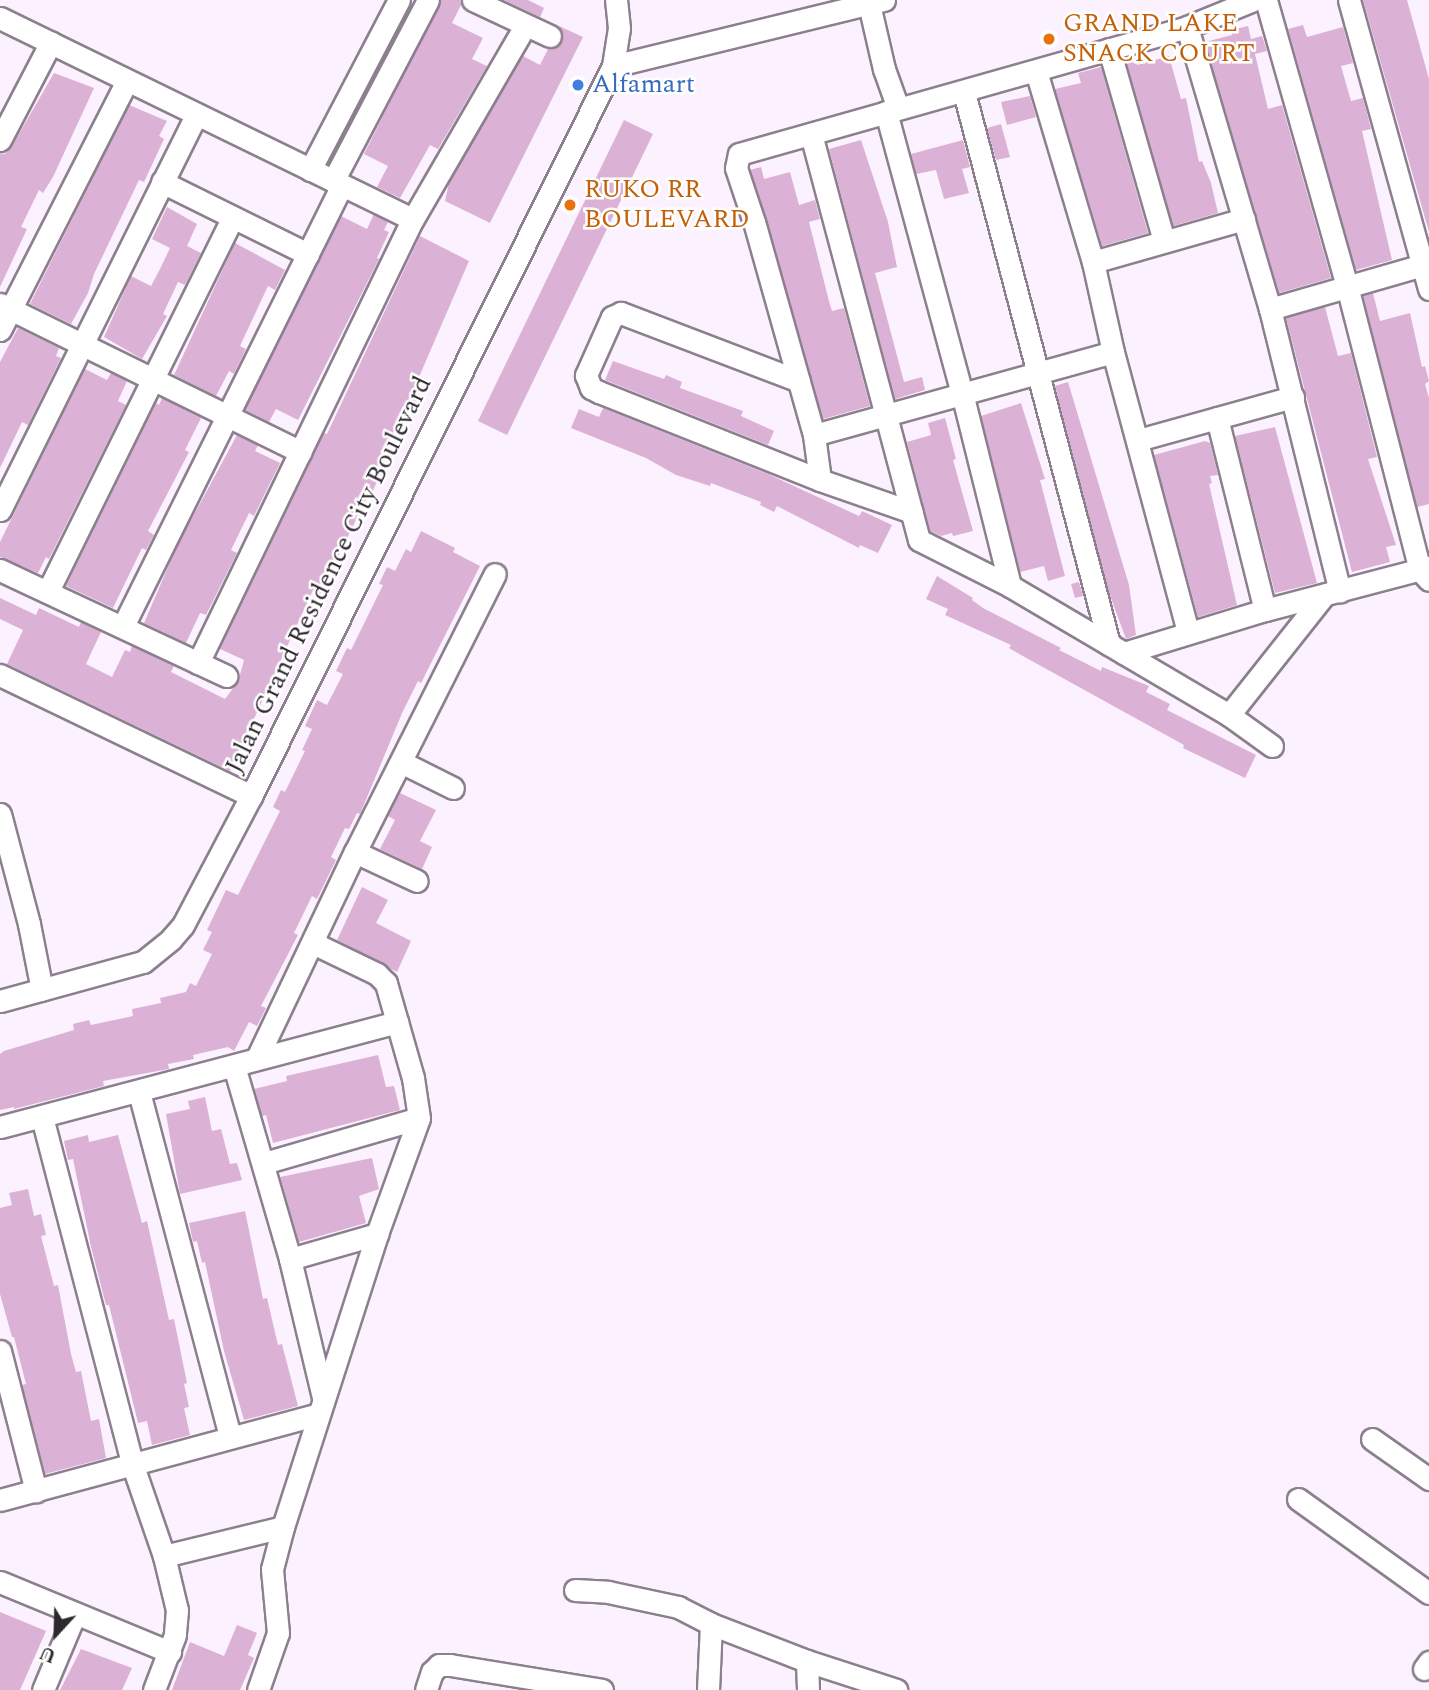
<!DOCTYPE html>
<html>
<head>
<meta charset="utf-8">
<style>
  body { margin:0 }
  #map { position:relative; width:1429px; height:1690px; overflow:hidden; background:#fcf1ff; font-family:Spectral,serif }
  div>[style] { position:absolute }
  .building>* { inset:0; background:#dcb1d6 }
  .roads { filter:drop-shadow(2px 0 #8c7f8e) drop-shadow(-2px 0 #8c7f8e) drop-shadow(0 2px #8c7f8e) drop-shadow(0 -2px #8c7f8e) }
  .minor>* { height:21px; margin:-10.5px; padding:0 10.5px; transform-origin:10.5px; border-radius:10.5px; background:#fff }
  .dots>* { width:19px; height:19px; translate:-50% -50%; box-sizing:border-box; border:4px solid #fff; border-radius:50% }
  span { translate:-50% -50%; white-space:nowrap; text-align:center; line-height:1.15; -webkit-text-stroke:5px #fff; paint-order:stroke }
  .food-label { font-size:26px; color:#c56008 }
  .left { translate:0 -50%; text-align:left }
  .shop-label { font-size:26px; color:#366cbe }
  .street-label { font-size:26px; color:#2e292f }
  .north { position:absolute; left:21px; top:1599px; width:70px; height:70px; -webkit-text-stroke:5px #fff; paint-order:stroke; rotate:202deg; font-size:19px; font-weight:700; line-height:28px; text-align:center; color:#2e292f }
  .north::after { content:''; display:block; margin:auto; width:24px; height:32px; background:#2e292f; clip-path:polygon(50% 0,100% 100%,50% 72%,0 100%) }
</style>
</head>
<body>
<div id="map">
  <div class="building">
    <i style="clip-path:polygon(441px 0,460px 0,461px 5px,452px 23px,483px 38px,472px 59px,487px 66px,438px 149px,430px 145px,400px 198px,377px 187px,388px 166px,364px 154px)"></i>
    <i style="clip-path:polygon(504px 0,528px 0,544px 8px,540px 17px)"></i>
    <i style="clip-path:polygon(1363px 0,1407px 0,1429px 79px,1429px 232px)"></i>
    <i style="clip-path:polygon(1303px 25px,1307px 37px,1343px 27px,1353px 63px,1341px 66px,1351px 101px,1363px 98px,1371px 129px,1362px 131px,1392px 260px,1356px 270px,1288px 29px)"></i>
    <i style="clip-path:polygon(559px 26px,583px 37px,490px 223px,445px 201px,449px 183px,523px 56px,540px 65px,548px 49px,557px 47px,562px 42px,563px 34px)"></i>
    <i style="clip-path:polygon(1248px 26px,1251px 39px,1262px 36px,1267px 51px,1255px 54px,1268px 109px,1282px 105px,1331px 278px,1279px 293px,1205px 42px,1232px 35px,1231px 30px)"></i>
    <i style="clip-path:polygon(1169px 56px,1181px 99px,1186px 98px,1199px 162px,1202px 161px,1211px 183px,1218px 213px,1173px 226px,1126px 61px,1135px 59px,1137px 65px)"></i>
    <i style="clip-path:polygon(1101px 67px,1148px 233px,1102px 246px,1055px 89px,1081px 83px,1078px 73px)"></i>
    <i style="clip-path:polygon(54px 73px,94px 88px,53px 177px,43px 193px,39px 190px,21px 227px,27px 229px,0 287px,0 153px,5px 154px,12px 146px)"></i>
    <i style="clip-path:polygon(1030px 96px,1036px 117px,1007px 125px,1001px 102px)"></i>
    <i style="clip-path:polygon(129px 105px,167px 121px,159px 136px,164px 139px,144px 182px,139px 180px,94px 274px,88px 293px,71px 324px,30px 304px)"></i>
    <i style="clip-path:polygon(624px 120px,653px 134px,507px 435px,478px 421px)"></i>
    <i style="clip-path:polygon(1001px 124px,1010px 157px,996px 160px,987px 128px)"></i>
    <i style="clip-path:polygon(861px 140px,888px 222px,897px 267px,875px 273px,904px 382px,922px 377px,925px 390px,895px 399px,829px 149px)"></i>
    <i style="clip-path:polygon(963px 140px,970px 167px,962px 169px,969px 193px,944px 199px,936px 170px,916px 174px,911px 154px)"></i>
    <i style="clip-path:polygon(761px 167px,764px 179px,790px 172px,799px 205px,815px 200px,820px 219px,809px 222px,829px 301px,832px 311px,844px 308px,870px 406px,823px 419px,750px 170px)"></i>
    <i style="clip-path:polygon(167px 207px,197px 224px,187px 246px,201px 253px,185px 285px,178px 282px,163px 314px,167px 316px,142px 359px,104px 337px,131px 276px,151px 286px,161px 267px,170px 248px,152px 239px)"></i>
    <i style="clip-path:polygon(374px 214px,388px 222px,384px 230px,389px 232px,377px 258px,379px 259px,298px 420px,276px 409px,269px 422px,245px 410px,341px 216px,367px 229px)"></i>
    <i style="clip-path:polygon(420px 236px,469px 261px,413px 391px,420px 395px,413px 409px,406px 405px,376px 469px,382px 472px,372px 492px,370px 491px,320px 594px,313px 590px,230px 771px,7px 664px,23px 630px,0 619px,0 598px,36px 615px,39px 608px,79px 627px,81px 622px,101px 632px,86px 664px,112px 677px,125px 650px,130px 652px,132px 646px,174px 666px,171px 672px,225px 699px,238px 682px,244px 660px,220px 649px,324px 433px,327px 434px)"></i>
    <i style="clip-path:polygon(235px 243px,285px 270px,275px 290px,268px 286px,240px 346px,246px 349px,234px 374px,229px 371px,216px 396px,174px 375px)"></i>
    <i style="clip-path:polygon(1373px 293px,1380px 321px,1410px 313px,1422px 367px,1425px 366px,1429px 381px,1425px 384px,1429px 398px,1429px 504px,1417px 507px,1363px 296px)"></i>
    <i style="clip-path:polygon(1325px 307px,1338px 356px,1351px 353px,1377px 457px,1368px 459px,1396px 545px,1386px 547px,1390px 562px,1352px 572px,1286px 318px)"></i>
    <i style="clip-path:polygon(18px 328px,59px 348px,56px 356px,61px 358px,28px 425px,22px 422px,0 468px,0 362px)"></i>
    <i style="clip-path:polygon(613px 361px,664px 379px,666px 375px,682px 382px,680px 388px,743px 411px,741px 416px,774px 431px,768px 445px,605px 380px)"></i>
    <i style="clip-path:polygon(85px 369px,107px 380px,111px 373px,127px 381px,118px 401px,126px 405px,49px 559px,46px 557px,38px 573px,0 557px,0 542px)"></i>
    <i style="clip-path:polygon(1068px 382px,1129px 585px,1136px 635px,1126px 639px,1108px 590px,1055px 386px)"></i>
    <i style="clip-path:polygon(162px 398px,201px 418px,185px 450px,189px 452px,148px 531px,154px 535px,146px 550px,142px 548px,113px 608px,66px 586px,156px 403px,159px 405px)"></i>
    <i style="clip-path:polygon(1021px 403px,1045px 479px,1040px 480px,1065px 576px,1048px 581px,1044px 566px,1020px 572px,981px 416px)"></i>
    <i style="clip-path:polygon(603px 408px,768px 474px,859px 516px,862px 511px,892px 525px,878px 553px,860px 545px,859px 548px,777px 506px,774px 512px,760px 505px,761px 502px,711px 483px,710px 486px,676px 475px,646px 458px,571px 428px,579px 409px,599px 417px)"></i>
    <i style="clip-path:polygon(945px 418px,956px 459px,953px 460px,973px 531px,953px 536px,952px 533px,941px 536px,930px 531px,907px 442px,931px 435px,928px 423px)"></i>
    <i style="clip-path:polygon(1275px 427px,1317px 583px,1275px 593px,1235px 436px)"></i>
    <i style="clip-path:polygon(237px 435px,258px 445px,255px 451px,280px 463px,254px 516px,249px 513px,231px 550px,237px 553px,206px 615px,200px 613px,186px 643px,144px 623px,177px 546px)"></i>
    <i style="clip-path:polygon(1205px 441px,1210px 443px,1218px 475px,1210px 476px,1212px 483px,1209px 484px,1237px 605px,1198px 617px,1154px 455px)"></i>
    <i style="clip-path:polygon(421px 531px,455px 548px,453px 552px,480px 566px,421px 683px,418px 681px,403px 711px,360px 814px,357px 813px,349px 829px,345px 828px,331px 857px,336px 860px,317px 899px,312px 896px,294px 933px,298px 935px,261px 1006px,266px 1008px,257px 1026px,249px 1022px,234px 1051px,228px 1047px,193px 1055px,194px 1059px,168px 1064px,169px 1069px,103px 1081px,104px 1086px,14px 1109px,14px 1107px,0 1110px,0 1054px,4px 1051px,74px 1030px,73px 1024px,89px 1020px,91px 1025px,133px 1016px,132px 1009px,161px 1003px,160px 998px,186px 992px,190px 983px,196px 986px,212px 954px,203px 950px,212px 932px,207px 930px,226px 890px,238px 895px,280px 811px,273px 807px,281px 790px,285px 792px,305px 751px,302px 750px,312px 729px,305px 726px,317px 700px,327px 705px,343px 674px,336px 671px,347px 648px,351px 650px,383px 585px,379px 584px,387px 567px,395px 571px,406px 549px,411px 552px)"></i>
    <i style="clip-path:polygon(937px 576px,973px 598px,972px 600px,983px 608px,1061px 648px,1059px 650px,1101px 671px,1102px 667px,1149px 686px,1146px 692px,1170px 704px,1167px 710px,1256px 755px,1245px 778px,1183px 748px,1184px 745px,1021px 655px,1009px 648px,1011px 645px,945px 615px,948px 609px,926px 599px)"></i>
    <i style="clip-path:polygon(1079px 582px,1083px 596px,1075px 598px,1071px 584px)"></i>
    <i style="clip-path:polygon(400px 793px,436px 810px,420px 841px,432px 847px,422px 869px,380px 849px,395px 820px,388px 816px)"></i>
    <i style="clip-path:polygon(362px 887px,388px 900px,376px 923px,411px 941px,397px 972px,337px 940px)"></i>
    <i style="clip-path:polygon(378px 1055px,386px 1087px,394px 1086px,400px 1110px,273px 1143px,266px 1115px,262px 1116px,254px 1089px,287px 1081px,286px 1076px)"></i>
    <i style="clip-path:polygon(205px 1097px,212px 1131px,221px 1129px,230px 1164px,237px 1163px,242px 1180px,180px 1194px,166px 1114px,190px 1109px,188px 1101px)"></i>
    <i style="clip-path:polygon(88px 1135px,89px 1142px,118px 1135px,142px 1223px,147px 1221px,169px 1320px,174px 1319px,187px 1383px,184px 1384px,189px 1407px,184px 1408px,190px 1435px,152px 1445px,147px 1421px,138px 1423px,109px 1305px,106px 1305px,91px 1247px,73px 1159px,68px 1160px,64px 1141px)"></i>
    <i style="clip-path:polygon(372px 1158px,379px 1189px,359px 1196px,366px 1223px,299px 1242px,280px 1177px)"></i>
    <i style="clip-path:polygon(28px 1189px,34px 1216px,41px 1214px,46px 1235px,41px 1236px,54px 1286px,58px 1285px,71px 1354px,76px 1372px,81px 1371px,91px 1421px,99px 1419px,106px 1458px,45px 1474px,22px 1385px,26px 1384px,14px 1337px,12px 1337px,0 1294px,0 1208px,12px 1205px,9px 1193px)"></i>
    <i style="clip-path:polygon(245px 1211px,263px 1299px,267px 1298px,278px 1345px,282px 1344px,298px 1406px,244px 1420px,224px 1351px,205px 1262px,202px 1263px,197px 1241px,193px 1242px,189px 1223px)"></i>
    <i style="clip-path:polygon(0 1612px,46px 1631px,20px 1690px,0 1690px)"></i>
    <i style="clip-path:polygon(237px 1625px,257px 1633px,248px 1655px,254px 1658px,240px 1690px,172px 1690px,190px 1642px,224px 1656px)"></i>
    <i style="clip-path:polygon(81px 1649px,132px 1668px,122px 1690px,60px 1690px)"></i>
  </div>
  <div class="roads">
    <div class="minor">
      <i style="left:473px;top:0;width:85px;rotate:25.1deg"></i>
      <i style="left:1266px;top:0;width:297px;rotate:74.2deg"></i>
      <i style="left:1347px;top:286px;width:293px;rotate:75.6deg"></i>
      <i style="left:1420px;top:570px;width:13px;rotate:48deg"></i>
      <i style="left:1349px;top:0;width:300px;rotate:74.5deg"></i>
      <i style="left:869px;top:4px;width:67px;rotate:77deg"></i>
      <i style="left:884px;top:69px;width:41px;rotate:70.3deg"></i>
      <i style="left:0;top:18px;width:459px;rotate:26deg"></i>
      <i style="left:1187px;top:27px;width:294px;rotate:73.6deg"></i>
      <i style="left:1270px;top:309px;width:291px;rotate:76.1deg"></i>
      <i style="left:1109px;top:49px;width:200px;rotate:74deg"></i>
      <i style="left:613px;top:66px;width:279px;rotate:-13.7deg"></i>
      <i style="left:1036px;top:71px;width:199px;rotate:73.4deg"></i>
      <i style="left:1093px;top:262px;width:92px;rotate:77.5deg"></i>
      <i style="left:1113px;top:352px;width:290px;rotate:75deg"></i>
      <i style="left:964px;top:92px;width:571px;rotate:75.28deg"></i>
      <i style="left:886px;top:112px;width:291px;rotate:74.9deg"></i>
      <i style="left:962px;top:393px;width:199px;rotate:76deg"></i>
      <i style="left:811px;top:134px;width:420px;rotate:75.1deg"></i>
      <i style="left:919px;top:540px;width:102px;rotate:26.8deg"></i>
      <i style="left:1010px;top:586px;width:254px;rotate:30.5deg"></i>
      <i style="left:1229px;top:715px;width:53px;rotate:35.8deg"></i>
      <i style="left:0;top:140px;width:110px;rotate:-62.5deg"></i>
      <i style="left:310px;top:170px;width:192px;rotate:-62.4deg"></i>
      <i style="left:333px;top:181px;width:204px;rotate:-62.3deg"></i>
      <i style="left:162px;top:182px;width:163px;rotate:26.3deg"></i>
      <i style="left:1093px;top:262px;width:157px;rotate:-15.9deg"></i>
      <i style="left:0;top:304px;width:335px;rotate:26.2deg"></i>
      <i style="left:1270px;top:309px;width:166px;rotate:-16.1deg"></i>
      <i style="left:0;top:330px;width:280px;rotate:-63deg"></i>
      <i style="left:799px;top:381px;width:191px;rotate:-159.1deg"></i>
      <i style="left:621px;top:313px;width:10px;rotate:156deg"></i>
      <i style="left:612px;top:317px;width:64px;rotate:114.1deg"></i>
      <i style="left:586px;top:375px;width:14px;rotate:69deg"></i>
      <i style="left:591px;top:388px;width:9px;rotate:27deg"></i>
      <i style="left:599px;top:392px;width:238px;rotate:21.7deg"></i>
      <i style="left:820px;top:480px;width:97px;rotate:19.2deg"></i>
      <i style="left:1217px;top:418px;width:198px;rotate:76deg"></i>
      <i style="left:814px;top:435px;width:310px;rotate:-15.5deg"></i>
      <i style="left:1138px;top:440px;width:161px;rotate:-15.5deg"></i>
      <i style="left:820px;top:480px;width:45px;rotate:-97.6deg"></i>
      <i style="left:814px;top:435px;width:221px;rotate:-105.7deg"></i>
      <i style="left:754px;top:222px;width:57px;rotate:-108.4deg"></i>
      <i style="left:736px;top:168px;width:14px;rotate:-78deg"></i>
      <i style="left:739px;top:154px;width:466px;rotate:-15.8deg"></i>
      <i style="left:1187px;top:27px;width:71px;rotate:-22.2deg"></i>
      <i style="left:0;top:510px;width:442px;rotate:-63.6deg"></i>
      <i style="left:0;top:570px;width:250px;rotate:25.1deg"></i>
      <i style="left:48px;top:591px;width:417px;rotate:-63.7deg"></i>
      <i style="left:123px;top:626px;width:492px;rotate:-63.6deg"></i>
      <i style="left:1124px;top:653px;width:147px;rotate:-17deg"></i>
      <i style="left:1265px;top:610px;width:170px;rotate:-14.7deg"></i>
      <i style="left:198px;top:663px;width:493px;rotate:-64.2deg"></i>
      <i style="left:413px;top:219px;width:223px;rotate:-59.9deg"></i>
      <i style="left:0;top:675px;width:279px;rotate:25.7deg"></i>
      <i style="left:1229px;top:715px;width:154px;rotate:-51.6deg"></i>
      <i style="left:401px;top:762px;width:58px;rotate:26.6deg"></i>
      <i style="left:0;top:814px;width:114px;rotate:75.2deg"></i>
      <i style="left:29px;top:924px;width:67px;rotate:78.9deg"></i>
      <i style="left:355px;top:852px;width:68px;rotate:25.1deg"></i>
      <i style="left:0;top:1001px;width:148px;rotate:-15.3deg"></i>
      <i style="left:143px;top:962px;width:36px;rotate:-39deg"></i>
      <i style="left:171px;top:939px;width:18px;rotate:-49deg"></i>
      <i style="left:183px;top:925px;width:146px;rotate:-62.2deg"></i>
      <i style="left:251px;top:796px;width:815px;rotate:-63.62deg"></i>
      <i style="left:613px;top:66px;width:38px;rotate:-81deg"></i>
      <i style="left:619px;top:28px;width:28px;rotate:-96deg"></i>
      <i style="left:257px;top:1058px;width:228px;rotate:-64.6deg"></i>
      <i style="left:355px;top:852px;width:311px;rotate:-63.3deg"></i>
      <i style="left:234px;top:1066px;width:201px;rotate:73.8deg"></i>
      <i style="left:290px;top:1259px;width:143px;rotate:76.6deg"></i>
      <i style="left:139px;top:1092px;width:356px;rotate:75.2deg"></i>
      <i style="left:42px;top:1117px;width:361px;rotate:75.4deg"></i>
      <i style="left:133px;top:1466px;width:95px;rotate:71deg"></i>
      <i style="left:164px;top:1556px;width:56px;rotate:76.5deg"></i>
      <i style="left:177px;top:1610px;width:25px;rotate:95deg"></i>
      <i style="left:175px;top:1635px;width:59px;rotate:110.9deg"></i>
      <i style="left:0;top:1127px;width:411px;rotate:-14.8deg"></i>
      <i style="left:264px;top:1163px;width:161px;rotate:-16.2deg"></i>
      <i style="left:290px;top:1259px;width:91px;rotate:-16deg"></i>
      <i style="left:0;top:1351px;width:145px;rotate:75.6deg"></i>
      <i style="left:1372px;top:1439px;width:70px;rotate:35.1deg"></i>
      <i style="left:1298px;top:1499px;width:161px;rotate:35.7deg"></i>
      <i style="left:0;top:1500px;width:329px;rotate:-15.1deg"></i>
      <i style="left:164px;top:1556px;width:122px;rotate:-13.7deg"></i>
      <i style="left:0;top:1582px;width:184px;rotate:22.4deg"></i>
      <i style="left:575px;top:1590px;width:33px;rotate:3deg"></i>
      <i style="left:608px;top:1592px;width:72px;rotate:12.1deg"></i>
      <i style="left:678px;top:1607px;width:37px;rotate:27deg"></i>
      <i style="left:711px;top:1624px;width:103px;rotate:21.1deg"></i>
      <i style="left:807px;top:1661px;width:94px;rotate:18deg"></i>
      <i style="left:807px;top:1661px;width:29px;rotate:88deg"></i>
      <i style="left:1424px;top:1669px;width:9px;rotate:-54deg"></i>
      <i style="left:43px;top:1690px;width:82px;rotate:-67.2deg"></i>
      <i style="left:258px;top:1690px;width:60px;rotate:-70.7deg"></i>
      <i style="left:278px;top:1633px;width:64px;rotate:-95.4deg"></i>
      <i style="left:272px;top:1569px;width:43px;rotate:-75.3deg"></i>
      <i style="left:283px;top:1527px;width:308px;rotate:-72.2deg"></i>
      <i style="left:377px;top:1234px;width:123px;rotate:-70.1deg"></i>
      <i style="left:419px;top:1118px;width:40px;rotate:-98.5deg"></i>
      <i style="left:413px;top:1078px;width:99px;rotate:-105.9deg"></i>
      <i style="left:386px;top:983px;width:13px;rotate:-135deg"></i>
      <i style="left:377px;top:974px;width:71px;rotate:-154.2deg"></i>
      <i style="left:426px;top:1690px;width:19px;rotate:-72deg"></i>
      <i style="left:432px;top:1672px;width:10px;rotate:-45deg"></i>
      <i style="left:439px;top:1665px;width:11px"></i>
      <i style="left:450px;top:1665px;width:154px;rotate:9.3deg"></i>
      <i style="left:708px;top:1690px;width:66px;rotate:-87.4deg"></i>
    </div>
  </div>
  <div class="dots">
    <i style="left:1049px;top:39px;background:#e8710a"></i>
    <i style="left:578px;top:85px;background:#3f7fe0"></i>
    <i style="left:570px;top:205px;background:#e8710a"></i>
  </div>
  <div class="food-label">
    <span class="left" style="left:1063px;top:39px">GRAND LAKE<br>SNACK COURT</span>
    <span class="left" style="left:584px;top:205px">RUKO RR<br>BOULEVARD</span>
  </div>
  <div class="shop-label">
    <span class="left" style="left:592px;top:85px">Alfamart</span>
  </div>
  <div class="street-label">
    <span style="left:329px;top:575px;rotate:-64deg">Jalan Grand Residence City Boulevard</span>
  </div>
  <div class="north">U</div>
</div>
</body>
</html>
